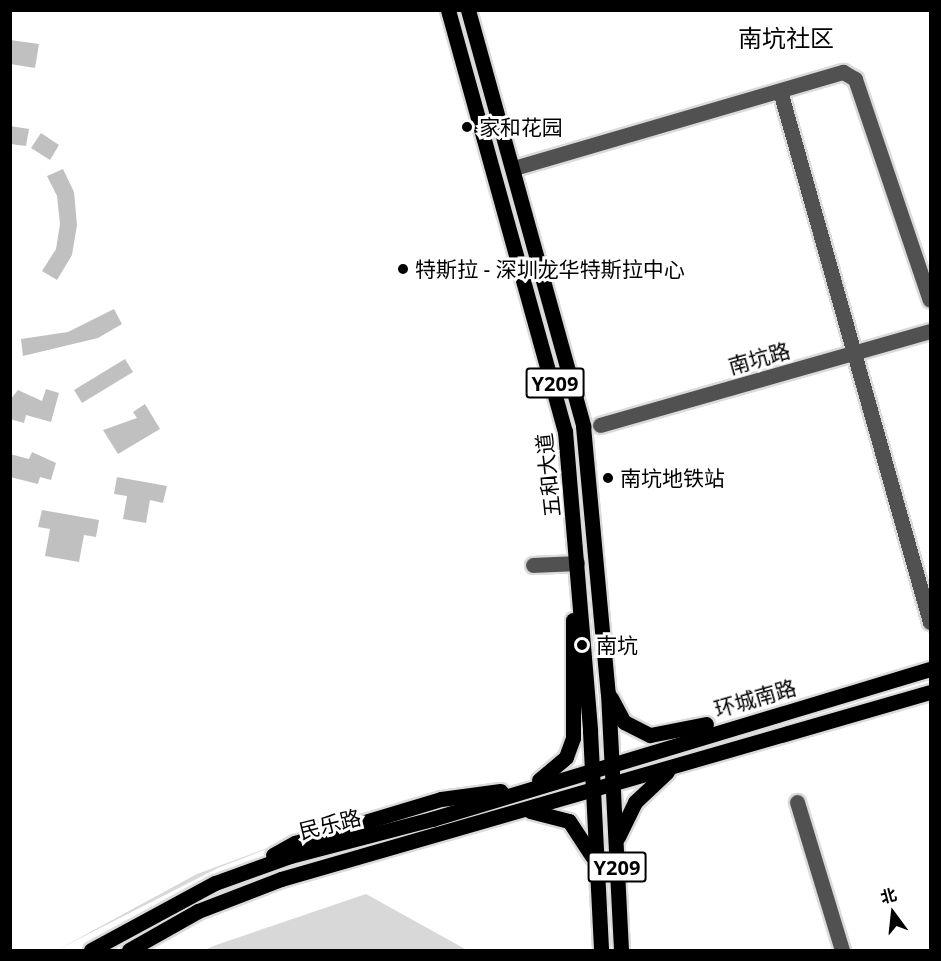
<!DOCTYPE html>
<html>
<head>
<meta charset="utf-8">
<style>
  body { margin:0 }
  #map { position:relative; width:941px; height:961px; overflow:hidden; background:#fff; font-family:"Noto Sans","Noto Sans SC",sans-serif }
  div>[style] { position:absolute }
  .green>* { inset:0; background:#d8d8d8 }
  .building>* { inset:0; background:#c0c0c0 }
  .roads { filter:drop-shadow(2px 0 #dbdbdb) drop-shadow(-2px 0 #dbdbdb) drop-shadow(0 2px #dbdbdb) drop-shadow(0 -2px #dbdbdb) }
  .minor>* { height:15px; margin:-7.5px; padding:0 7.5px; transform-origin:7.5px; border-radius:7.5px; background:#515151 }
  .major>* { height:15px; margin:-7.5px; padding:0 7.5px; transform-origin:7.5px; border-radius:7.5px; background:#000 }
  .dots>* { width:16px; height:16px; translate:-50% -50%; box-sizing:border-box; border:3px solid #fff; border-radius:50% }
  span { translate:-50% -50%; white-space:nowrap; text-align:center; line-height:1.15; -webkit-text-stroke:6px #fff; paint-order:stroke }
  .shield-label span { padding:2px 4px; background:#fff; border:2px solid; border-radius:4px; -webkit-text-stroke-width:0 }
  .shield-label { font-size:20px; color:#000; font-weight:700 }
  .poi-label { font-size:21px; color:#000 }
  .left { translate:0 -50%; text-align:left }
  .street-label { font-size:21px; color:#000 }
  .quarter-label { font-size:24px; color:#000 }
  .frame { position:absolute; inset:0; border:12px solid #000; pointer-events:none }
  .north { position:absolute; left:863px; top:883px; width:60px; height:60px; -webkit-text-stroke:4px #fff; paint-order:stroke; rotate:345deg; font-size:16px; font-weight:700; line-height:24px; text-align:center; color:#000 }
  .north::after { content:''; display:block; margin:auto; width:21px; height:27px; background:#000; clip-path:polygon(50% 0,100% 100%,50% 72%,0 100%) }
</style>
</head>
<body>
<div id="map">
  <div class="green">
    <i style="clip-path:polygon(305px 834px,218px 868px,57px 950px,197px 874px)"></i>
    <i style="clip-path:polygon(285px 867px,225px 891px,110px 950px,210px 895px)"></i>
    <i style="clip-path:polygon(366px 894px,467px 950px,205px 950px,216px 945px)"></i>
  </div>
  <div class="building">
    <i style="clip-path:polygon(10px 40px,39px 44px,35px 68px,10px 64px)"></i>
    <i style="clip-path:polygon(10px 126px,29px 129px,26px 146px,10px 144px)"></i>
    <i style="clip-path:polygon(41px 133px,59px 145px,50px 160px,31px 148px)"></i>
    <i style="clip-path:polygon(63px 169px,74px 192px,77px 225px,72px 255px,57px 280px,42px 271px,56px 249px,60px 224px,57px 196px,47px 176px)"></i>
    <i style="clip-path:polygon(114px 309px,122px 324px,98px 338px,23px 356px,21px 339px,68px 332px)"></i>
    <i style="clip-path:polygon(125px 359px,133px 372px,82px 403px,74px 390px)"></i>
    <i style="clip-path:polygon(46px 389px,59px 393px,51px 422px,26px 415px,24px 423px,10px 419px,10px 400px,18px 390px,42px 401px)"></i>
    <i style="clip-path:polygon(145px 404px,160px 429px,118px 454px,103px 430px,137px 418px,133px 412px)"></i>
    <i style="clip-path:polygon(32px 452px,56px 463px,51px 480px,40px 477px,38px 484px,10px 477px,10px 454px,29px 459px)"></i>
    <i style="clip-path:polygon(117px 477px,167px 486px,163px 503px,150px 500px,146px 523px,123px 519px,127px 496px,114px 494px)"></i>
    <i style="clip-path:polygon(42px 510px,99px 520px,96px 537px,84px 535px,79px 562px,45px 556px,50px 529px,38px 527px)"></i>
  </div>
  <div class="roads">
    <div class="minor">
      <i style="left:780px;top:91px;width:552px;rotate:74.23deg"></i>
      <i style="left:514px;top:168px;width:343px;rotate:-16.3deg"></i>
      <i style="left:843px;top:72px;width:14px;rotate:30deg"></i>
      <i style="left:855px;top:79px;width:233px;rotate:71.3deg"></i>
      <i style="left:600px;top:425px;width:343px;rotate:-15.9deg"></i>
      <i style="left:533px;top:565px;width:44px;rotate:-2.6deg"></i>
      <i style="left:797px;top:802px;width:155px;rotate:73.1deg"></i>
    </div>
    <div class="major">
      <i style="left:448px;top:10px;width:437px;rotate:74.5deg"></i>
      <i style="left:565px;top:431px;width:301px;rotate:85.2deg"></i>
      <i style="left:590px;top:731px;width:219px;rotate:87.1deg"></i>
      <i style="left:468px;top:10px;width:432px;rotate:74.5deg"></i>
      <i style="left:583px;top:426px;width:268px;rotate:84.7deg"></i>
      <i style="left:608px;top:693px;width:257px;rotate:87.1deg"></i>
      <i style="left:611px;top:698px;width:27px;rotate:62deg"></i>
      <i style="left:624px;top:722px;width:29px;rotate:27deg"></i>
      <i style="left:650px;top:735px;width:57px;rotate:-11.1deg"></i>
      <i style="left:539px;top:780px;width:35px;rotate:-40deg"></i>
      <i style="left:566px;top:757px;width:20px;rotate:-70deg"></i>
      <i style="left:573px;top:738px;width:118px;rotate:-90deg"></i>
      <i style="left:530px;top:811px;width:40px;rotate:14.4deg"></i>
      <i style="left:569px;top:821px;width:42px;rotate:56.7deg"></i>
      <i style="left:618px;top:837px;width:39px;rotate:-64deg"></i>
      <i style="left:635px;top:802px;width:44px;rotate:-43.2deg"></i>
      <i style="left:273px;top:855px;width:25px;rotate:-29deg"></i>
      <i style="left:295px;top:843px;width:152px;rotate:-16.8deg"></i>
      <i style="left:441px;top:799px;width:60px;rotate:-7.7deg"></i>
      <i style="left:91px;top:950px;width:141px;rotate:-28.4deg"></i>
      <i style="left:215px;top:883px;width:80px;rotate:-19.8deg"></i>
      <i style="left:290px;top:856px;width:147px;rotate:-14.6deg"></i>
      <i style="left:432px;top:819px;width:520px;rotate:-16.76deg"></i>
      <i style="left:129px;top:950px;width:79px;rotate:-29.5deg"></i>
      <i style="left:198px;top:911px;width:89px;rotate:-21.1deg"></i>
      <i style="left:281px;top:879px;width:675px;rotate:-16.07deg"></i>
    </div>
  </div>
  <div class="dots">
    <i style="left:467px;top:127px;background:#000"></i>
    <i style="left:403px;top:269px;background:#000"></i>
    <i style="left:608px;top:478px;background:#000"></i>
    <i style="left:582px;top:645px;background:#000"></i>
  </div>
  <div class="shield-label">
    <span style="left:555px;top:383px">Y209</span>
    <span style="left:617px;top:867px">Y209</span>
  </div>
  <div class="poi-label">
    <span class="left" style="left:479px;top:127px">家和花园</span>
    <span class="left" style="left:415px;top:269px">特斯拉 - 深圳龙华特斯拉中心</span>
    <span class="left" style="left:620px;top:478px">南坑地铁站</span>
    <span class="left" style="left:596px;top:645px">南坑</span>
  </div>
  <div class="street-label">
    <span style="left:759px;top:358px;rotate:-16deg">南坑路</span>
    <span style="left:548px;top:475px;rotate:-96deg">五和大道</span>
    <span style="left:755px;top:698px;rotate:-16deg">环城南路</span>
    <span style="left:330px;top:824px;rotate:-14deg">民乐路</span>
  </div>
  <div class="quarter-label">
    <span style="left:786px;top:38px">南坑社区</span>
  </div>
  <div class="frame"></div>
  <div class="north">北</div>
</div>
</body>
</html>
